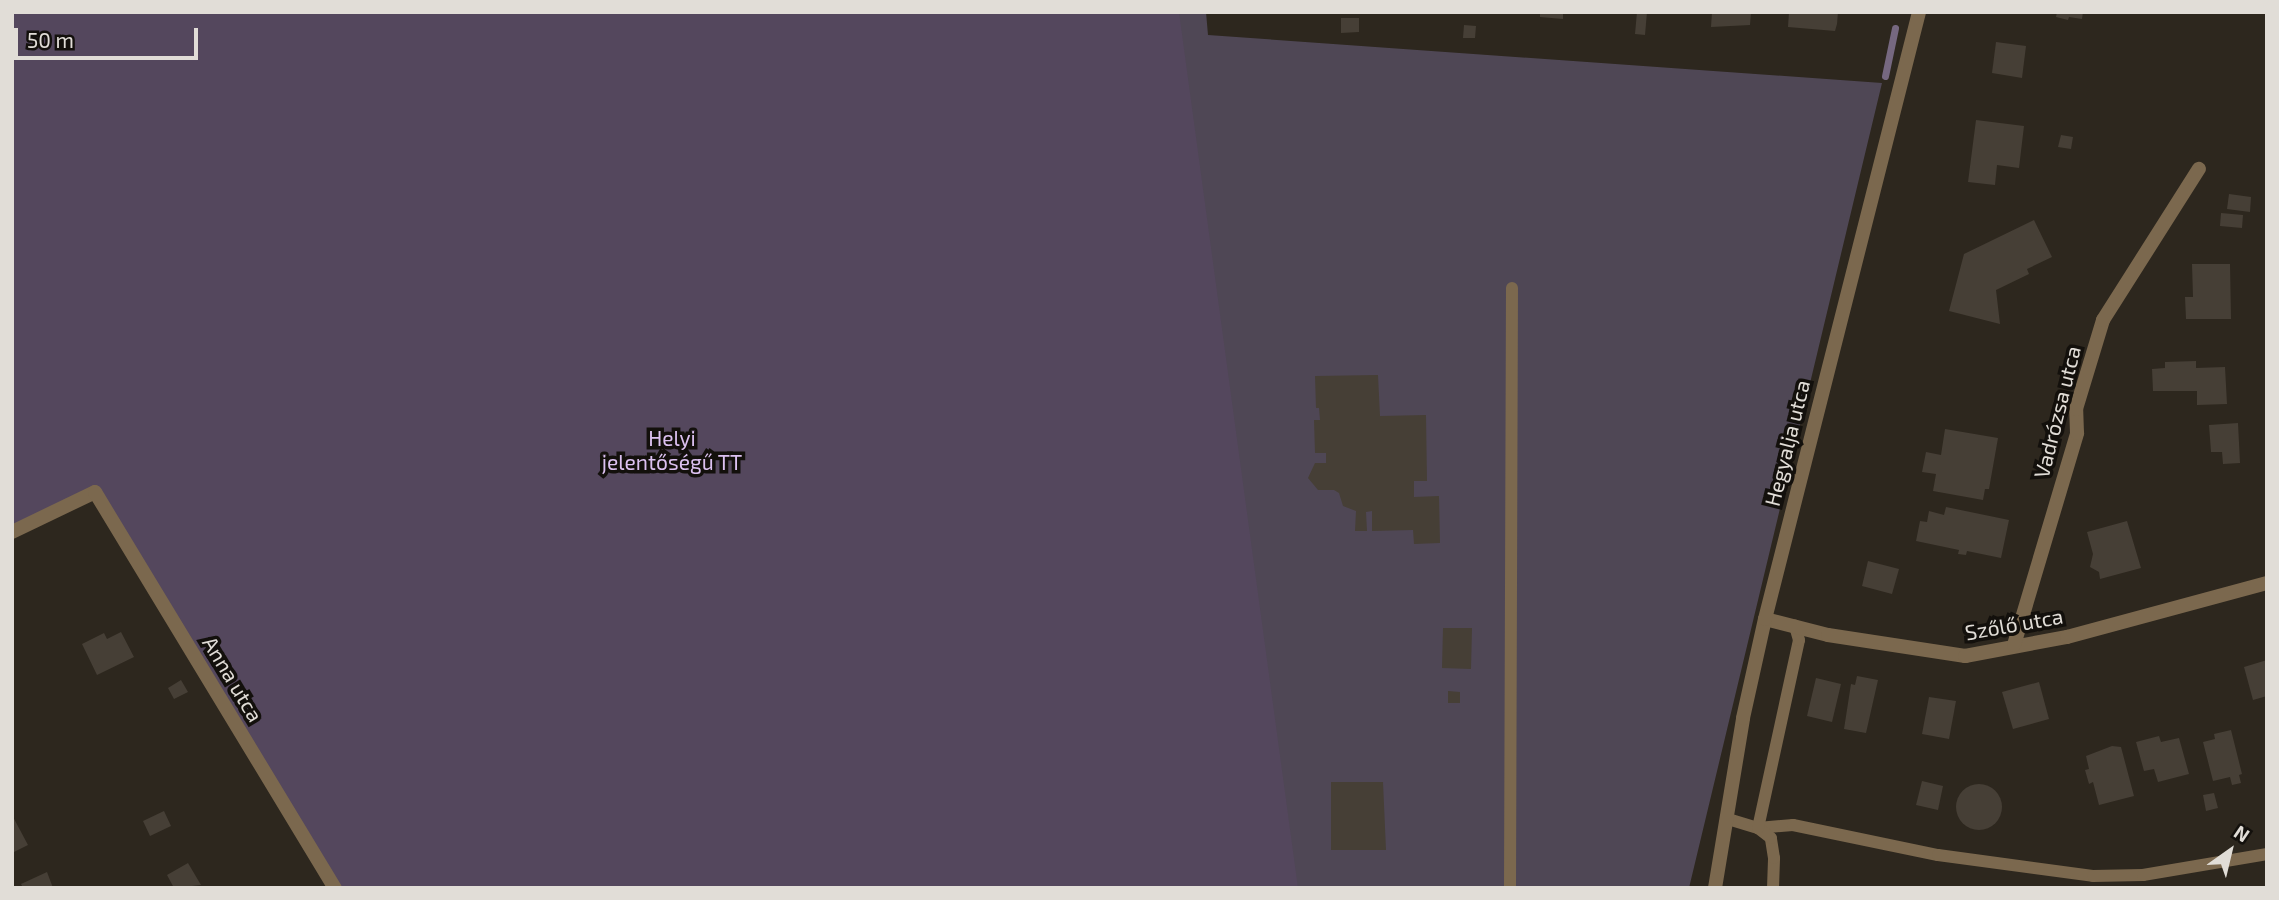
<!DOCTYPE html>
<html>
<head>
<meta charset="utf-8">
<style>
  body { margin:0 }
  #map { position:relative; width:2279px; height:900px; overflow:hidden; background:#2d271e; font-family:"Exo 2",sans-serif }
  div>[style] { position:absolute }
  .green>* { inset:0; background:#4f4755 }
  .forest>* { inset:0; background:#54475d }
  .stream>* { height:7px; margin:-3.5px; padding:0 3.5px; transform-origin:3.5px; border-radius:3.5px; background:#766880 }
  .building>* { inset:0; background:#463f36 }
  .round { border-radius:50% }
  .service>* { height:12px; margin:-6px; padding:0 6px; transform-origin:6px; border-radius:6px; background:#7b684e }
  .minor>* { height:14px; margin:-7px; padding:0 7px; transform-origin:7px; border-radius:7px; background:#7b684e }
  .tertiary>* { height:14px; margin:-7px; padding:0 7px; transform-origin:7px; border-radius:7px; background:#7b684e }
  span { translate:-50% -50%; white-space:nowrap; text-align:center; line-height:1.15; -webkit-text-stroke:7px #13100c; paint-order:stroke }
  .street-label { font-size:21px; color:#e1ddd7 }
  .park-label { font-size:21px; color:#dcc1f1 }
  .frame { position:absolute; inset:0; border:14px solid #e1ddd7; pointer-events:none }
  .north { position:absolute; left:2195px; top:816px; width:70px; height:70px; -webkit-text-stroke:5px #13100c; paint-order:stroke; rotate:34deg; font-size:19px; font-weight:700; line-height:28px; text-align:center; color:#e1ddd7 }
  .north::after { content:''; display:block; margin:auto; width:24px; height:32px; background:#e1ddd7; clip-path:polygon(50% 0,100% 100%,50% 72%,0 100%) }
  .scale { position:absolute; left:14px; top:28px; width:184px; height:32px; box-sizing:border-box; border:4px solid #e1ddd7; border-top:0; padding-left:9px; font-size:21px; line-height:24px; white-space:nowrap; color:#e1ddd7; -webkit-text-stroke:5px #13100c; paint-order:stroke }
</style>
</head>
<body>
<div id="map">
  <div class="green">
    <i style="clip-path:polygon(12px 12px,1206px 12px,1208px 35px,1882px 83px,1689px 888px,346px 888px)"></i>
  </div>
  <div class="forest">
    <i style="clip-path:polygon(12px 12px,1179px 12px,1298px 888px,335px 888px,95px 492px,12px 532px)"></i>
  </div>
  <div class="stream">
    <i style="left:1885px;top:76px;width:49px;rotate:-78.2deg"></i>
  </div>
  <div class="building">
    <i style="clip-path:polygon(1540px 12px,1563px 12px,1563px 19px,1540px 17px)"></i>
    <i style="clip-path:polygon(1637px 12px,1647px 12px,1645px 35px,1635px 34px)"></i>
    <i style="clip-path:polygon(1712px 12px,1751px 12px,1750px 25px,1711px 27px)"></i>
    <i style="clip-path:polygon(1789px 12px,1838px 12px,1837px 24px,1835px 31px,1788px 27px)"></i>
    <i style="clip-path:polygon(2057px 12px,2083px 12px,2082px 19px,2069px 17px,2068px 20px,2056px 17px)"></i>
    <i style="clip-path:polygon(1341px 18px,1359px 18px,1359px 32px,1341px 33px)"></i>
    <i style="clip-path:polygon(1464px 25px,1476px 26px,1475px 38px,1463px 38px)"></i>
    <i style="clip-path:polygon(1996px 42px,2026px 46px,2022px 78px,1992px 73px)"></i>
    <i style="clip-path:polygon(1976px 120px,2024px 126px,2019px 168px,1997px 165px,1995px 185px,1968px 182px)"></i>
    <i style="clip-path:polygon(2061px 135px,2073px 137px,2071px 149px,2058px 147px)"></i>
    <i style="clip-path:polygon(2229px 194px,2251px 197px,2250px 212px,2227px 209px)"></i>
    <i style="clip-path:polygon(2221px 213px,2243px 215px,2242px 228px,2220px 226px)"></i>
    <i style="clip-path:polygon(2034px 220px,2052px 257px,2027px 269px,2029px 274px,1996px 290px,2000px 324px,1949px 311px,1964px 254px)"></i>
    <i style="clip-path:polygon(2192px 264px,2230px 264px,2231px 319px,2186px 319px,2185px 297px,2193px 297px)"></i>
    <i style="clip-path:polygon(2196px 361px,2196px 368px,2225px 367px,2227px 404px,2197px 405px,2197px 391px,2153px 391px,2152px 369px,2165px 368px,2165px 362px)"></i>
    <i style="clip-path:polygon(1378px 375px,1380px 416px,1426px 415px,1427px 481px,1414px 481px,1414px 497px,1439px 496px,1440px 543px,1414px 544px,1413px 530px,1372px 531px,1372px 511px,1366px 512px,1367px 531px,1355px 531px,1356px 511px,1343px 506px,1339px 493px,1334px 490px,1318px 490px,1308px 478px,1315px 463px,1326px 463px,1326px 453px,1315px 453px,1314px 420px,1320px 420px,1319px 408px,1316px 408px,1315px 376px)"></i>
    <i style="clip-path:polygon(2238px 423px,2240px 463px,2223px 464px,2222px 452px,2211px 452px,2209px 425px)"></i>
    <i style="clip-path:polygon(1945px 429px,1998px 438px,1989px 489px,1985px 489px,1983px 500px,1933px 491px,1936px 474px,1922px 472px,1926px 452px,1941px 455px)"></i>
    <i style="clip-path:polygon(1946px 507px,2009px 520px,2001px 558px,1967px 551px,1966px 555px,1958px 554px,1959px 550px,1916px 541px,1920px 521px,1927px 522px,1929px 511px,1944px 515px)"></i>
    <i style="clip-path:polygon(2127px 521px,2141px 568px,2100px 579px,2099px 572px,2090px 567px,2093px 554px,2087px 532px)"></i>
    <i style="clip-path:polygon(1868px 561px,1899px 569px,1892px 594px,1862px 586px)"></i>
    <i style="clip-path:polygon(1443px 628px,1472px 628px,1471px 669px,1442px 668px)"></i>
    <i style="clip-path:polygon(121px 632px,134px 657px,97px 675px,82px 644px,104px 633px,107px 639px)"></i>
    <i style="clip-path:polygon(2267px 660px,2267px 696px,2253px 700px,2244px 667px)"></i>
    <i style="clip-path:polygon(1857px 676px,1878px 680px,1866px 733px,1844px 729px,1851px 684px,1855px 685px)"></i>
    <i style="clip-path:polygon(1816px 678px,1841px 684px,1832px 722px,1807px 716px)"></i>
    <i style="clip-path:polygon(181px 680px,188px 692px,174px 699px,168px 688px)"></i>
    <i style="clip-path:polygon(2039px 682px,2049px 719px,2013px 729px,2002px 692px)"></i>
    <i style="clip-path:polygon(1448px 691px,1460px 692px,1460px 703px,1448px 703px)"></i>
    <i style="clip-path:polygon(1929px 697px,1956px 701px,1949px 739px,1922px 734px)"></i>
    <i style="clip-path:polygon(2231px 730px,2242px 774px,2239px 775px,2241px 783px,2232px 785px,2230px 777px,2213px 781px,2203px 742px,2215px 739px,2214px 734px)"></i>
    <i style="clip-path:polygon(2159px 736px,2161px 742px,2179px 738px,2189px 774px,2158px 782px,2154px 769px,2144px 771px,2136px 742px)"></i>
    <i style="clip-path:polygon(2112px 746px,2121px 747px,2134px 796px,2099px 805px,2093px 782px,2089px 784px,2085px 770px,2089px 769px,2086px 756px)"></i>
    <i style="clip-path:polygon(1922px 781px,1943px 786px,1938px 810px,1916px 805px)"></i>
    <i style="clip-path:polygon(1331px 782px,1383px 782px,1386px 850px,1331px 850px)"></i>
    <i class="round" style="left:1956px;top:784px;width:46px;height:46px"></i>
    <i style="clip-path:polygon(2214px 793px,2218px 808px,2206px 811px,2203px 795px)"></i>
    <i style="clip-path:polygon(164px 811px,171px 826px,150px 836px,143px 821px)"></i>
    <i style="clip-path:polygon(12px 815px,28px 845px,12px 853px)"></i>
    <i style="clip-path:polygon(188px 863px,201px 885px,174px 888px,167px 875px)"></i>
    <i style="clip-path:polygon(47px 872px,53px 888px,23px 888px,21px 884px)"></i>
  </div>
  <div class="service">
    <i style="left:1728px;top:819px;width:31px;rotate:17deg"></i>
    <i style="left:1758px;top:828px;width:35px;rotate:-5deg"></i>
    <i style="left:1793px;top:825px;width:148px;rotate:11.7deg"></i>
    <i style="left:1938px;top:855px;width:156px;rotate:7.7deg"></i>
    <i style="left:2093px;top:876px;width:50px;rotate:-1.1deg"></i>
    <i style="left:2143px;top:875px;width:126px;rotate:-9.6deg"></i>
    <i style="left:1510px;top:888px;width:600px;rotate:-89.81deg"></i>
    <i style="left:1773px;top:888px;width:30px;rotate:-88deg"></i>
    <i style="left:1774px;top:858px;width:20px;rotate:-99deg"></i>
    <i style="left:1771px;top:838px;width:16px;rotate:-142deg"></i>
    <i style="left:1758px;top:828px;width:192px;rotate:-77.7deg"></i>
    <i style="left:1799px;top:640px;width:15px;rotate:-106deg"></i>
  </div>
  <div class="minor">
    <i style="left:12px;top:532px;width:92px;rotate:-25.7deg"></i>
    <i style="left:95px;top:492px;width:463px;rotate:58.8deg"></i>
    <i style="left:1765px;top:619px;width:65px;rotate:14.3deg"></i>
    <i style="left:1828px;top:635px;width:139px;rotate:8.7deg"></i>
    <i style="left:1965px;top:656px;width:104px;rotate:-10.6deg"></i>
    <i style="left:2067px;top:637px;width:207px;rotate:-15.1deg"></i>
    <i style="left:2014px;top:645px;width:221px;rotate:-73.4deg"></i>
    <i style="left:2077px;top:433px;width:24px;rotate:-92deg"></i>
    <i style="left:2076px;top:409px;width:93px;rotate:-73.1deg"></i>
    <i style="left:2103px;top:320px;width:179px;rotate:-57.6deg"></i>
  </div>
  <div class="tertiary">
    <i style="left:1715px;top:888px;width:172px;rotate:-80.6deg"></i>
    <i style="left:1743px;top:718px;width:101px;rotate:-77.5deg"></i>
    <i style="left:1765px;top:619px;width:626px;rotate:-75.76deg"></i>
  </div>
  <div class="street-label">
    <span style="left:2057px;top:412px;rotate:-76deg">Vadrózsa utca</span>
    <span style="left:1787px;top:443px;rotate:-76deg">Hegyalja utca</span>
    <span style="left:2014px;top:624px;rotate:-10deg">Szőlő utca</span>
    <span style="left:233px;top:679px;rotate:59deg">Anna utca</span>
  </div>
  <div class="park-label">
    <span style="left:672px;top:450px">Helyi<br>jelentőségű TT</span>
  </div>
  <div class="frame"></div>
  <div class="north">N</div>
  <div class="scale">50 m</div>
</div>
</body>
</html>
